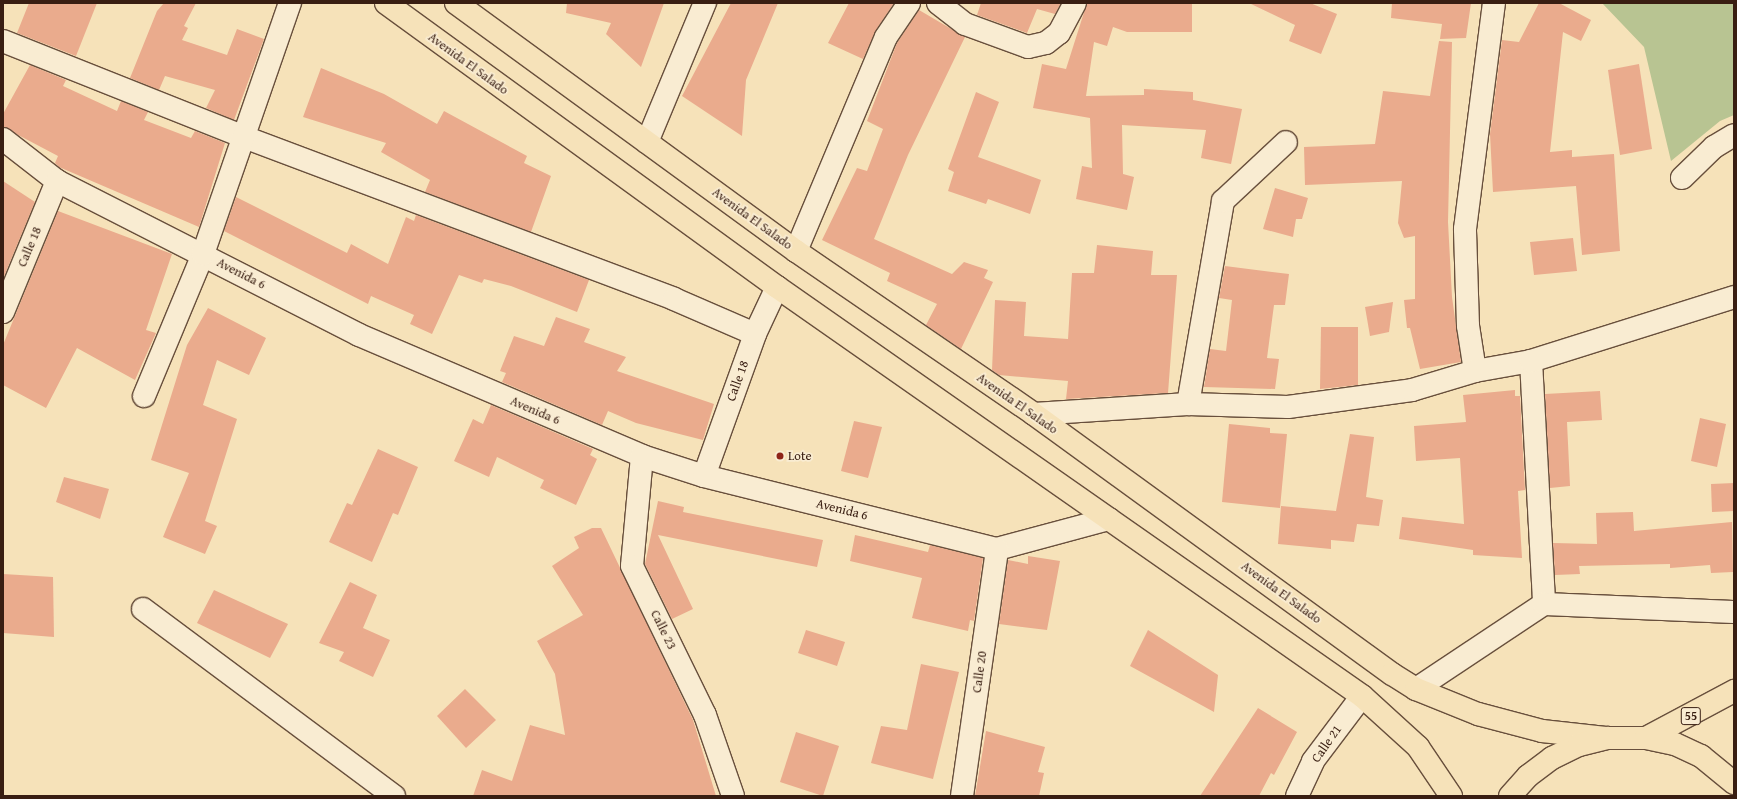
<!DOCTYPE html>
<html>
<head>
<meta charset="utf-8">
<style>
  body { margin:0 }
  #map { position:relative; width:1737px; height:799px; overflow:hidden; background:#f6e2b9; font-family:"Gentium Book Plus",serif }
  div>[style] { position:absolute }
  .green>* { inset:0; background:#b8c492 }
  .building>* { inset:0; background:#eaab8d }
  .roads { filter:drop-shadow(1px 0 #684f3c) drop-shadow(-1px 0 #684f3c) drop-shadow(0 1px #684f3c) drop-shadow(0 -1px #684f3c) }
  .street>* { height:22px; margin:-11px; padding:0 11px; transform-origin:11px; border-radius:11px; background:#f9ecd2 }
  .primary>* { height:22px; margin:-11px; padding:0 11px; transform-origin:11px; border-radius:11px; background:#f6e2b9 }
  .highway>* { height:22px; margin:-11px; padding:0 11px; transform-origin:11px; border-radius:11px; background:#f6e2b9 }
  .dots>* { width:11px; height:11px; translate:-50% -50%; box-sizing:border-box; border:2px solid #f9ecd2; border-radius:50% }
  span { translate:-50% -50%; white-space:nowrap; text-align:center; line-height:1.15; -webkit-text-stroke:3.5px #f9ecd2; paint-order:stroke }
  .shield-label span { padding:1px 3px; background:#f9ecd2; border:1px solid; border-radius:3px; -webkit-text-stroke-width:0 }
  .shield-label { font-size:12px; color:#391e12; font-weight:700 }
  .street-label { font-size:13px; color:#391e12 }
  .poi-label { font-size:13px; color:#391e12 }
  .left { translate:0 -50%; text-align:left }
  .frame { position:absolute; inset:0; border:4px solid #391e12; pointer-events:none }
</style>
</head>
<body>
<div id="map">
  <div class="green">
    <i style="clip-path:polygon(1602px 3px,1734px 3px,1734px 115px,1720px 121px,1671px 161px,1644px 47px)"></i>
  </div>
  <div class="building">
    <i style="clip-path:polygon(29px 3px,97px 3px,76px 56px,17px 33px)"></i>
    <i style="clip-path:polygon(164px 3px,196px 3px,184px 26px,188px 28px,182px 40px,227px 55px,237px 29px,264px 39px,234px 120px,206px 108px,215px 90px,165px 76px,159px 90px,130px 78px,157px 11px)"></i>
    <i style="clip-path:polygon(567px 3px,664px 3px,641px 67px,606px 34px,611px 23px,566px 13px)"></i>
    <i style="clip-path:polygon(731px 3px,778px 3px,746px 80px,742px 136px,682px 96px)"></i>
    <i style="clip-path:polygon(849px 3px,894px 3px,876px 30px,863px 59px,828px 43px)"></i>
    <i style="clip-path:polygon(981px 3px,1061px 3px,1055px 14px,1037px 9px,1027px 33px,977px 15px)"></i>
    <i style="clip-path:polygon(1087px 3px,1192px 3px,1192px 32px,1127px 32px,1113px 27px,1107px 46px,1094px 42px,1086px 96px,1144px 95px,1144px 89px,1193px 92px,1193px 100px,1242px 109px,1231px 164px,1201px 158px,1206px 130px,1122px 125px,1123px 174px,1134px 177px,1127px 210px,1076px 199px,1082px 166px,1092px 168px,1090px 118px,1033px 108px,1042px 64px,1066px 69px)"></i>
    <i style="clip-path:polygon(1249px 3px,1310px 3px,1337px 14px,1321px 54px,1289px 41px,1295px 25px)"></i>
    <i style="clip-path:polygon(1392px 3px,1471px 3px,1466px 38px,1440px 39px,1442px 24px,1391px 18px)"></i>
    <i style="clip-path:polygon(1539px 3px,1559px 3px,1591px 20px,1581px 41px,1563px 32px,1550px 152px,1572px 150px,1572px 157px,1614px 154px,1620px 251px,1582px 255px,1576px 186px,1493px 192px,1490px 134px,1502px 40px,1519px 42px)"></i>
    <i style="clip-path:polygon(919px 10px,965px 37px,908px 155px,874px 239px,952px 274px,964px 262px,988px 270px,984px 278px,993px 282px,961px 349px,926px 325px,937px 304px,887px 281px,890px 273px,822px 240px,857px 168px,867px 171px,883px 129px,867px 121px,897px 43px)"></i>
    <i style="clip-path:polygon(1439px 41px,1452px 42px,1448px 222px,1452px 297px,1461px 362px,1420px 369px,1410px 328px,1407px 328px,1404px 300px,1415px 299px,1415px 236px,1404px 238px,1398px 223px,1402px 181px,1305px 185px,1304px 147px,1375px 144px,1383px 91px,1430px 96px)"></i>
    <i style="clip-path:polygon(1639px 64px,1652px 149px,1620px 155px,1608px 70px)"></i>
    <i style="clip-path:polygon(30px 65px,66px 80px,63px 86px,117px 111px,121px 101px,148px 112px,144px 120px,191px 138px,195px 131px,225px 143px,199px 227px,59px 167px,55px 163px,58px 156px,3px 127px,3px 114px)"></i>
    <i style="clip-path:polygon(321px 68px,384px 94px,437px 124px,444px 111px,527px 156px,524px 163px,551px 176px,531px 232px,425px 192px,430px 180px,381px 152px,386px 143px,303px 117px)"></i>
    <i style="clip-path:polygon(976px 92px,999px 102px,978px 157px,1041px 180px,1030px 214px,988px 199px,986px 204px,948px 191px,954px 172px,948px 169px)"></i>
    <i style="clip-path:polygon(3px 181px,35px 202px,3px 279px)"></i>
    <i style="clip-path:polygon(1275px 188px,1308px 198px,1302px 219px,1296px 219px,1293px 237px,1263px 229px)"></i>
    <i style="clip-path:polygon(236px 197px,347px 253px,351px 244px,388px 264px,406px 217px,414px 221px,416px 215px,589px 280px,577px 312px,511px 286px,484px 279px,482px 283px,459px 275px,432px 334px,410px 324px,414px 315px,371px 296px,368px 304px,224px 231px)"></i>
    <i style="clip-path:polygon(58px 211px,172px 254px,146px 330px,156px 333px,135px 380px,77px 348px,46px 408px,3px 385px,3px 345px)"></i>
    <i style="clip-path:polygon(1573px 238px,1577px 271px,1534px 275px,1530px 242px)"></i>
    <i style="clip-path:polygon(1097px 245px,1153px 251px,1151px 275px,1177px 275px,1168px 393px,1066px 399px,1068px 381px,999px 375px,992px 370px,995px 300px,1026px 302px,1024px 336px,1068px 339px,1072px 273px,1094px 273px)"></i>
    <i style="clip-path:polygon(1225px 266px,1289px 274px,1285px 305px,1274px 305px,1267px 358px,1279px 359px,1275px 389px,1204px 387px,1210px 349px,1226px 351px,1232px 300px,1219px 298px)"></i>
    <i style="clip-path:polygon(1393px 302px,1389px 332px,1370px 336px,1365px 307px)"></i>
    <i style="clip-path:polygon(208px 308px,266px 338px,249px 375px,217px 360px,203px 405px,237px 419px,205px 521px,217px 526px,205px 554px,163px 537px,189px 473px,151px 460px,187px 345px)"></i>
    <i style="clip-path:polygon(556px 317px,590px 329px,584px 342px,626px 357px,617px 371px,714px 404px,703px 440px,636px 423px,608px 411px,602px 425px,502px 382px,506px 373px,500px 371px,514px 336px,544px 346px)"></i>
    <i style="clip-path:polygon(1321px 327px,1358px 327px,1358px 385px,1320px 389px)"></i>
    <i style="clip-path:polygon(1515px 390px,1515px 396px,1520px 396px,1525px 490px,1518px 491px,1522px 558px,1473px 555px,1473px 550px,1399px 539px,1402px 517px,1464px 524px,1460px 458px,1416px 461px,1414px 426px,1466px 422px,1463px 395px)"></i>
    <i style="clip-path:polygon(1600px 391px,1602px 420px,1567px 422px,1570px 486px,1550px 488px,1545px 394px)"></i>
    <i style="clip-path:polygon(491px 405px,593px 449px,590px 455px,597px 459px,576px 505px,540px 488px,544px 480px,497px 457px,489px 477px,454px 461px,473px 419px,483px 424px)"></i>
    <i style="clip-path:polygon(1700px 418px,1726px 424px,1717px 467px,1691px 461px)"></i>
    <i style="clip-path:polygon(854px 421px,882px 427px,868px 478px,841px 471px)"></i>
    <i style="clip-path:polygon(1229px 424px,1270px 428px,1270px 433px,1287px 434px,1280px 508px,1222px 502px)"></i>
    <i style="clip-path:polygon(1350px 434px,1374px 437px,1366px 497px,1383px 500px,1379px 526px,1357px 524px,1354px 542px,1331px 540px,1331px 549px,1278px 544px,1281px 506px,1336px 511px)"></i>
    <i style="clip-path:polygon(378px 449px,418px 467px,398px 515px,393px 513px,372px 562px,329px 542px,347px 503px,352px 505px)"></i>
    <i style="clip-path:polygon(64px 477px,109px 489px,100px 519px,56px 502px)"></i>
    <i style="clip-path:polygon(1734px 483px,1734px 511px,1712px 512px,1711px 484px)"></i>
    <i style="clip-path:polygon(658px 501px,684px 507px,683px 512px,823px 540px,817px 567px,658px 535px,693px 609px,672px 619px,645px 564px)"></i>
    <i style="clip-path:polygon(1633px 512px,1634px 531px,1732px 522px,1733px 572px,1711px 573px,1710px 565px,1670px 568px,1670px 564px,1579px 566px,1580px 574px,1555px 575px,1553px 543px,1597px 544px,1596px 513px)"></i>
    <i style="clip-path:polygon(592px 528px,601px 528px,693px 720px,716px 796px,473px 796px,482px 770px,512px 781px,530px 725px,565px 735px,555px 674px,537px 641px,583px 615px,552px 566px,579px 548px,574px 537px)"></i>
    <i style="clip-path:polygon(855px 535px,928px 552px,930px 545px,983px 558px,974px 621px,970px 620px,968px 631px,912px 618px,922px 578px,850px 561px)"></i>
    <i style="clip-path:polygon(1028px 556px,1060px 561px,1047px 630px,999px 624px,1008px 560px,1028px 564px)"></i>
    <i style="clip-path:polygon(3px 574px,53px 577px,54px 637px,3px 633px)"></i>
    <i style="clip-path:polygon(350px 582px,377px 595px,363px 628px,390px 640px,373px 677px,339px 661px,344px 652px,319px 643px)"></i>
    <i style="clip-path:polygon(214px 590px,288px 624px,270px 658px,197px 623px)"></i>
    <i style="clip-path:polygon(806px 630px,845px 642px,837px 666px,798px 653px)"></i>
    <i style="clip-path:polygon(1148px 630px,1218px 675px,1214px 712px,1130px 666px)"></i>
    <i style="clip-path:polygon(921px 664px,959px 672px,933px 779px,871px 763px,881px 726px,907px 730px)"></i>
    <i style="clip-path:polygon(465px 689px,496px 720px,466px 748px,437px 716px)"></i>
    <i style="clip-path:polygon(1258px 708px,1297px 732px,1274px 775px,1271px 773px,1259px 796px,1200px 796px)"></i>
    <i style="clip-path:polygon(986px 731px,1045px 747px,1038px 772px,1044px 773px,1039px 796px,975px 796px)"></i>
    <i style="clip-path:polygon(796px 732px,839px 746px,823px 796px,780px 782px)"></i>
  </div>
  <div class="roads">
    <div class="street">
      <i style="left:938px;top:3px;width:34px;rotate:38deg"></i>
      <i style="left:965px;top:24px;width:67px;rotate:20.1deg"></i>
      <i style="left:1028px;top:47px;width:18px;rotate:-13deg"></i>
      <i style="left:1046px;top:43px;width:16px;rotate:-38deg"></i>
      <i style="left:1059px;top:33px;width:34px;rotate:-62deg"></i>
      <i style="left:3px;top:41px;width:259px;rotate:21.7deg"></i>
      <i style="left:244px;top:137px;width:460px;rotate:20.6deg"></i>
      <i style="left:674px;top:299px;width:88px;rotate:23.4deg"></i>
      <i style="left:3px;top:139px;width:68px;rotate:37.9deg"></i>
      <i style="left:57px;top:181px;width:339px;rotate:27deg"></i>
      <i style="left:359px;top:335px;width:308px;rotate:23.1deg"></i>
      <i style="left:642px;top:456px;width:65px;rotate:17.9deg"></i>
      <i style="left:704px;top:476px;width:302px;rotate:14deg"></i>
      <i style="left:997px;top:549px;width:116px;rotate:-15deg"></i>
      <i style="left:647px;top:142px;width:151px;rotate:-67.4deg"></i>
      <i style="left:1682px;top:178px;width:45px;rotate:-44.1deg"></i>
      <i style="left:1714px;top:147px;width:23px;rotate:-31deg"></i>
      <i style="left:796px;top:251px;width:232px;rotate:-67.2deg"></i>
      <i style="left:886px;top:37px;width:41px;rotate:-55.9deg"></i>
      <i style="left:3px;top:312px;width:142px;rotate:-67.6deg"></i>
      <i style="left:1531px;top:361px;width:243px;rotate:86.9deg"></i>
      <i style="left:1475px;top:371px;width:46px;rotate:-98.8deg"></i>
      <i style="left:1468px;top:326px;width:97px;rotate:-91.8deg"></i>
      <i style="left:1465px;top:229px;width:228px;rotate:-82.7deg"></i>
      <i style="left:144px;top:396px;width:154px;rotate:-67.4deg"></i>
      <i style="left:203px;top:254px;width:266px;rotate:-70.9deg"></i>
      <i style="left:1188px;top:404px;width:206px;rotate:-80.2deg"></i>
      <i style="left:1223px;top:201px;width:86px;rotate:-43.1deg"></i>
      <i style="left:1034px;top:414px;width:154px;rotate:-3.7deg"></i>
      <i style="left:1188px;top:404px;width:100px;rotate:1.7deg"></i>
      <i style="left:1288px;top:407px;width:125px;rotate:-7.8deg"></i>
      <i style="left:1412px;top:390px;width:66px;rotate:-16.8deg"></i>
      <i style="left:1475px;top:371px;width:57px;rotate:-10.1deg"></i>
      <i style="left:1531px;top:361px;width:213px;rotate:-17.5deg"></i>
      <i style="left:642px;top:456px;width:110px;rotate:95.2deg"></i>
      <i style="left:632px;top:566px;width:166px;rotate:63.9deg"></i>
      <i style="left:705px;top:715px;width:86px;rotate:70.9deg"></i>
      <i style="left:704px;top:476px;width:151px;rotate:-70.2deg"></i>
      <i style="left:755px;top:334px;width:52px;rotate:-64.9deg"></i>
      <i style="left:143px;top:609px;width:313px;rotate:36.7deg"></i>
      <i style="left:1416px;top:689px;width:154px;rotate:-33.6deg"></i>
      <i style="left:1544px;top:604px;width:190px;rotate:2.4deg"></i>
      <i style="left:962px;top:796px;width:249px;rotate:-81.9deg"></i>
      <i style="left:1297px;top:796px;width:38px;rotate:-65deg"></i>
      <i style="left:1313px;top:761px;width:81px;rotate:-53deg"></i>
    </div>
    <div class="primary">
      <i style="left:386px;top:3px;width:483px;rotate:36deg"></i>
      <i style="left:777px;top:287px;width:714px;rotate:34.96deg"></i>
      <i style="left:1362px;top:696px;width:76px;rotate:42.3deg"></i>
      <i style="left:1418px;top:747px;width:59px;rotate:56deg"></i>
      <i style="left:456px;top:3px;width:421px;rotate:36.1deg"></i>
      <i style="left:796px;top:251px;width:288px;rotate:34.4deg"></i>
      <i style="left:1034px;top:414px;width:442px;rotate:36deg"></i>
      <i style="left:1392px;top:674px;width:28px;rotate:32deg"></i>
      <i style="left:1416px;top:689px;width:67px;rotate:22deg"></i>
      <i style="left:1478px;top:714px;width:66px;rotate:14.9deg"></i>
      <i style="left:1542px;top:731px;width:64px;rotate:6.2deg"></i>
    </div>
    <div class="highway">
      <i style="left:1646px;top:738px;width:100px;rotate:-28.1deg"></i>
      <i style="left:1510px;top:796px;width:27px;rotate:-48deg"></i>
      <i style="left:1528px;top:776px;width:30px;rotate:-37deg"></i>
      <i style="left:1552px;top:758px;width:30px;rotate:-26deg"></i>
      <i style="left:1579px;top:745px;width:30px;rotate:-14deg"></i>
      <i style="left:1608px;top:738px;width:38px"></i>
      <i style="left:1646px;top:738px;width:30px;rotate:12deg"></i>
      <i style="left:1675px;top:744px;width:29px;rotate:25deg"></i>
      <i style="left:1701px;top:756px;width:43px;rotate:39.3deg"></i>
    </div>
  </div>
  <div class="dots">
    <i style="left:780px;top:456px;background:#8f2418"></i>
  </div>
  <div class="shield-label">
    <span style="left:1691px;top:716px">55</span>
  </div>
  <div class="street-label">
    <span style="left:468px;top:64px;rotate:36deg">Avenida El Salado</span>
    <span style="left:752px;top:219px;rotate:36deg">Avenida El Salado</span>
    <span style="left:30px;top:247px;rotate:-67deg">Calle 18</span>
    <span style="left:241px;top:274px;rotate:27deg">Avenida 6</span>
    <span style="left:738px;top:381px;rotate:-70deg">Calle 18</span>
    <span style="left:1017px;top:404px;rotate:35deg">Avenida El Salado</span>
    <span style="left:535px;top:411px;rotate:23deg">Avenida 6</span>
    <span style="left:842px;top:510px;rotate:14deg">Avenida 6</span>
    <span style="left:1281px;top:593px;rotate:36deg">Avenida El Salado</span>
    <span style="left:663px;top:630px;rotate:64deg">Calle 23</span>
    <span style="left:980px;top:672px;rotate:-82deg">Calle 20</span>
    <span style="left:1327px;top:744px;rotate:-55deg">Calle 21</span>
  </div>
  <div class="poi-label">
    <span class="left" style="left:788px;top:456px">Lote</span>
  </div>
  <div class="frame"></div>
</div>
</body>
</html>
